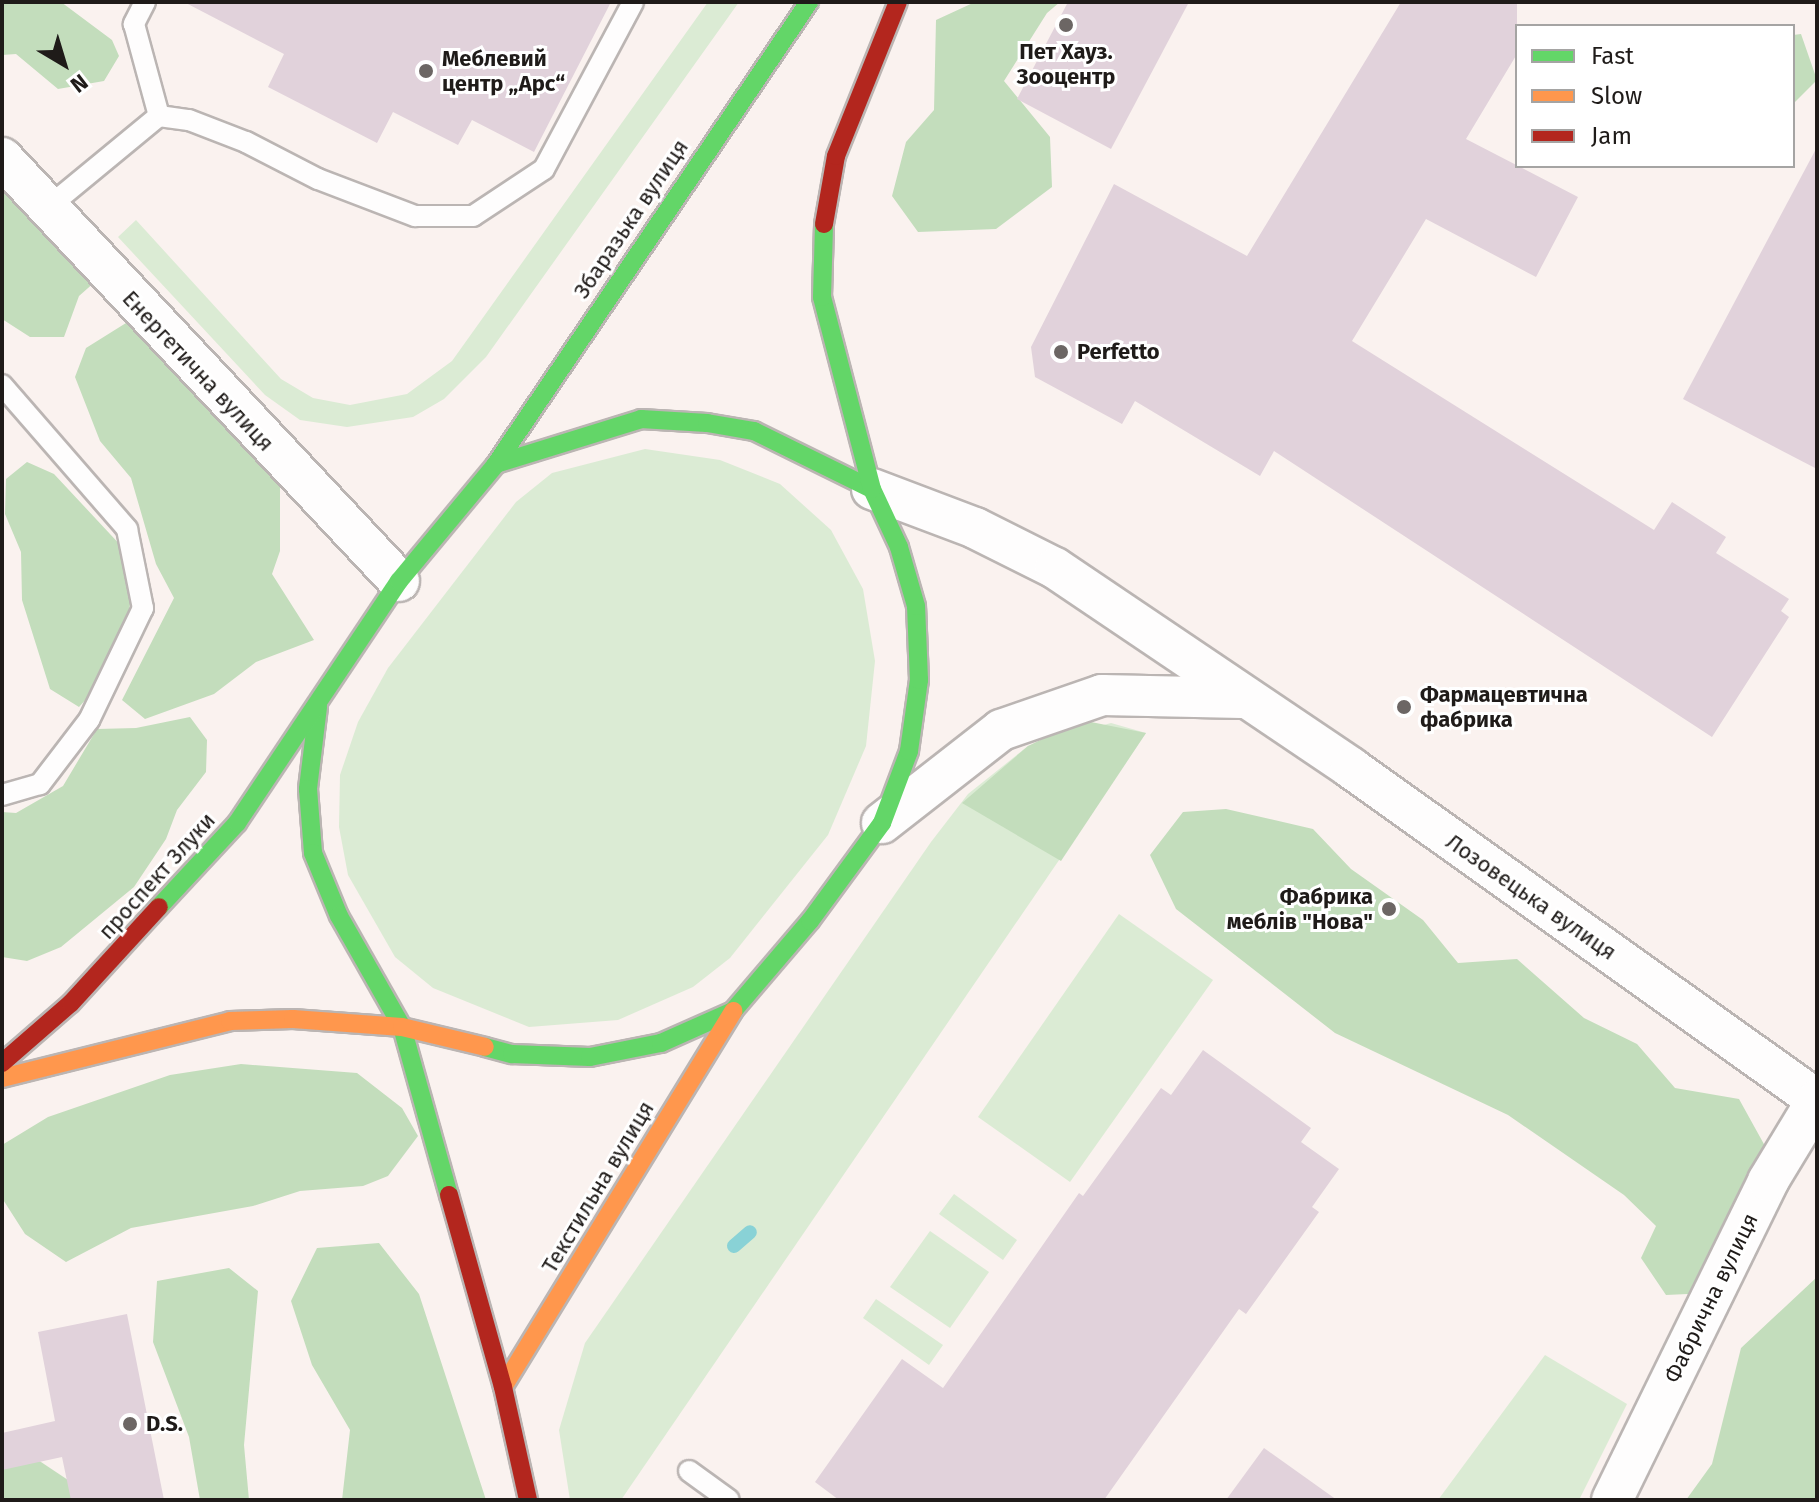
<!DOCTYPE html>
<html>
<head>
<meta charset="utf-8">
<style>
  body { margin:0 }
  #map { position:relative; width:1819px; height:1502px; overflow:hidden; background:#faf2ef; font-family:"Fira Sans",sans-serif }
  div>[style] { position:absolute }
  .green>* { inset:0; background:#dbebd4 }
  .forest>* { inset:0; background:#c3ddbc }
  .stream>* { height:14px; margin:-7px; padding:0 7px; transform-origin:7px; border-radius:7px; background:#89d2d6 }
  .building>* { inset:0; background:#e1d2db }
  .roads { filter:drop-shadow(2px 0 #bbb5b3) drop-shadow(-2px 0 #bbb5b3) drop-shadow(0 2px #bbb5b3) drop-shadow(0 -2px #bbb5b3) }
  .lane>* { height:20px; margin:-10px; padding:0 10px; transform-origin:10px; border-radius:10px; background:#fefdfd }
  .street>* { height:40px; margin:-20px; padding:0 20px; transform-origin:20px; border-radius:20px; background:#fefdfd }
  .fast>* { height:18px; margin:-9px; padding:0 9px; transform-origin:9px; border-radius:9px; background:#63d668 }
  .slow>* { height:18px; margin:-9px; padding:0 9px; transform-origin:9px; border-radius:9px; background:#ff974d }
  .jam>* { height:18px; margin:-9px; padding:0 9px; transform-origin:9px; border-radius:9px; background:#b3261e }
  .dots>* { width:22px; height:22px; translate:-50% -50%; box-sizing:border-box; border:4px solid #fff; border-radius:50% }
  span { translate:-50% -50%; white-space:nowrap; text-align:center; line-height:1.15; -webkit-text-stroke:6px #fff; paint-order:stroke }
  .poi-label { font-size:22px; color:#1f1b19; font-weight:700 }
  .left { translate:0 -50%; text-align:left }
  .right { translate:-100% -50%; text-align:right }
  .street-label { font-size:22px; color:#1f1b19 }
  .frame { position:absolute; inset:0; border:4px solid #1f1b19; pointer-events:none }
  .legend { position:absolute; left:1515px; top:24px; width:280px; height:144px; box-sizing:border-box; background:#fff; border:2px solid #a5a4a3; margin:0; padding:10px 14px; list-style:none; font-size:24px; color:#1f1b19 }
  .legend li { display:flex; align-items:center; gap:16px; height:40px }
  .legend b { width:40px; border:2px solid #a5a4a3 }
  .north { position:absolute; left:24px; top:24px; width:80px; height:80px; -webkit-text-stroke:6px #fff; paint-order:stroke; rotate:142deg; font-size:22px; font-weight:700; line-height:32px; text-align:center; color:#1f1b19 }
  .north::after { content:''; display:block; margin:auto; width:28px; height:36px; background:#1f1b19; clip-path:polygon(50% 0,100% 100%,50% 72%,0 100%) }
</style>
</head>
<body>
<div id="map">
  <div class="green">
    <i style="clip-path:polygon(708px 2px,739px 2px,486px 357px,444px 399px,413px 417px,347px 427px,300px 420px,265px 395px,118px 237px,136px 220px,281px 379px,313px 398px,350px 405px,407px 394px,452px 361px)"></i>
    <i style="clip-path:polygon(645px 449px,720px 460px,780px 484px,831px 530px,863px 589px,875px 661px,866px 746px,828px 835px,730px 958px,693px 987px,618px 1020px,529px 1027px,433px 988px,395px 957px,348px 875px,339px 827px,340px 775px,358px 722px,388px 668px,516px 502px,552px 473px)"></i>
    <i style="clip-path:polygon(1111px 723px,1146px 733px,621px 1500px,570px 1500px,559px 1430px,585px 1343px,931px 842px,968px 794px,1028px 746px)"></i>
    <i style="clip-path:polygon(1119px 914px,1213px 980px,1070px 1182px,978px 1117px)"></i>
    <i style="clip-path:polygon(954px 1194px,1017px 1240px,1003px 1260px,939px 1214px)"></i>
    <i style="clip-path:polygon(930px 1231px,989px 1272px,950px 1328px,890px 1287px)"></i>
    <i style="clip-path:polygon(876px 1299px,943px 1345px,929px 1365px,863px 1318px)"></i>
    <i style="clip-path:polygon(1545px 1355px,1627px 1404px,1579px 1500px,1438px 1500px)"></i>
  </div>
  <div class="forest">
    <i style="clip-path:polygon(2px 2px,61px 2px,112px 40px,119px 56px,104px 81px,58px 89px,16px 54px,2px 55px)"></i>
    <i style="clip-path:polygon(975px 2px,1060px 2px,1047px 13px,1004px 81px,1050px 137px,1052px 187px,996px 229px,918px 232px,892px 196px,906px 142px,934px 110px,936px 20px)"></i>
    <i style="clip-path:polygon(1801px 34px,1817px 80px,1793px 104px,1793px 35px)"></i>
    <i style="clip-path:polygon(2px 149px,113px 266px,79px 296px,64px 337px,30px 337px,2px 319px)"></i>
    <i style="clip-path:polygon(134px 318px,280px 466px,280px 551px,272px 574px,314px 640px,256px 662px,214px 694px,145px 719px,122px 700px,174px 598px,156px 564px,131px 478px,100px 441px,75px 377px,86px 348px)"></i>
    <i style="clip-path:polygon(27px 462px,54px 474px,138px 564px,127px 620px,107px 676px,79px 707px,50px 689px,22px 600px,21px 552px,5px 514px,6px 479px)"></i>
    <i style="clip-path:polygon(190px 717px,207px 740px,206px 772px,177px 810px,166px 839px,134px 887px,61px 947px,27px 961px,2px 957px,2px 812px,16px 813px,63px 786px,97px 729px,136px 728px)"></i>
    <i style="clip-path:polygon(1081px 720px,1146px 733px,1061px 861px,962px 803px,1028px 746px)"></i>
    <i style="clip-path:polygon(1226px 809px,1313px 829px,1351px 869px,1423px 920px,1458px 963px,1517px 959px,1584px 1018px,1637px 1044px,1675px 1088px,1739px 1099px,1765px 1146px,1709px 1293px,1666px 1295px,1641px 1258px,1656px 1226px,1624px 1195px,1508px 1115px,1335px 1033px,1176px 909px,1150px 855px,1183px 812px)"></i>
    <i style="clip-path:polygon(241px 1064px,357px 1073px,402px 1108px,418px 1136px,388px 1176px,363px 1186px,300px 1191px,253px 1206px,131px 1228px,66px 1262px,25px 1234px,2px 1198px,2px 1145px,48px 1117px,170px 1075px)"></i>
    <i style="clip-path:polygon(379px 1243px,419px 1294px,486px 1500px,342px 1500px,350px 1430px,312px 1365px,291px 1301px,317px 1248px)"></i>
    <i style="clip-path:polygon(229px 1268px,258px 1291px,244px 1445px,249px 1500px,200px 1500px,189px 1437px,153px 1342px,157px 1281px)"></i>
    <i style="clip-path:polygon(1817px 1277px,1817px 1500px,1686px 1500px,1712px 1464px,1741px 1348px)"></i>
    <i style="clip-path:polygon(2px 1447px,35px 1458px,98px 1500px,2px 1500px)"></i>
  </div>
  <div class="stream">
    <i style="left:734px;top:1246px;width:21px;rotate:-41deg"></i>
  </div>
  <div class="building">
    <i style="clip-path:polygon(184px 2px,611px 2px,534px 152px,472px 120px,458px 145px,393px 112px,377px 143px,268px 87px,284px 54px)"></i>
    <i style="clip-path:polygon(1068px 2px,1189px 2px,1111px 149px,1017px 99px)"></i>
    <i style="clip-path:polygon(1401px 2px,1517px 2px,1517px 54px,1466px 139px,1578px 197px,1536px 277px,1426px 219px,1352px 341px,1654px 530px,1672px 502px,1726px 537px,1716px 553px,1789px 599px,1781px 611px,1789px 617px,1712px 737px,1274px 451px,1260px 476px,1135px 401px,1122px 424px,1035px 377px,1031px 347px,1114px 184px,1247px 256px)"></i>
    <i style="clip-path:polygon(1817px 147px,1817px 469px,1683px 399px)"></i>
    <i style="clip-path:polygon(1203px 1050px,1311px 1128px,1301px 1142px,1339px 1169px,1312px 1207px,1319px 1212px,1246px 1314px,1239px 1309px,1104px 1500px,839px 1500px,815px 1482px,902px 1359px,943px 1388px,1079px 1193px,1083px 1196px,1161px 1088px,1171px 1095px)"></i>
    <i style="clip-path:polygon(127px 1314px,164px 1500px,71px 1500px,62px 1457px,2px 1470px,2px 1433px,55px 1421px,38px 1332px)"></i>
    <i style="clip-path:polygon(1264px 1448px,1337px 1500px,1226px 1500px)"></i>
  </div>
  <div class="roads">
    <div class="lane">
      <i style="left:145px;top:2px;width:25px;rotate:117deg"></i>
      <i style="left:134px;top:24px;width:95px;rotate:74.8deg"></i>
      <i style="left:46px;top:209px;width:146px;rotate:-39.5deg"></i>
      <i style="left:159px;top:116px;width:30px;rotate:8deg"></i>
      <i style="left:189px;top:120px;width:61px;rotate:21.1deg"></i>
      <i style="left:246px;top:142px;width:81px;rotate:27.2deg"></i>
      <i style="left:318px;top:179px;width:104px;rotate:20.9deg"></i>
      <i style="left:415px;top:216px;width:58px"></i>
      <i style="left:473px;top:216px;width:85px;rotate:-33.5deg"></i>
      <i style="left:544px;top:169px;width:189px;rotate:-61.9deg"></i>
      <i style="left:2px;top:385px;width:191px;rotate:49deg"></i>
      <i style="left:127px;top:529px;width:81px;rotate:78.6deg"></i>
      <i style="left:143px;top:608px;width:124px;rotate:115.7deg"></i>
      <i style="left:89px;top:720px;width:81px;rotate:127.4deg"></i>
      <i style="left:40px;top:784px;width:40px;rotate:164deg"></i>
      <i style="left:689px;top:1471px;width:49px;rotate:35.9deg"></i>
    </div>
    <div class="street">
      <i style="left:2px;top:158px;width:580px;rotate:46.82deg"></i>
      <i style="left:872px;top:489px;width:110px;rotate:20.7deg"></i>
      <i style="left:975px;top:528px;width:89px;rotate:26.6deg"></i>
      <i style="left:1055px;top:568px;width:357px;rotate:34deg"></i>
      <i style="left:1351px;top:768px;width:572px;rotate:35.47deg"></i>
      <i style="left:882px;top:823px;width:151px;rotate:-38deg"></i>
      <i style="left:1001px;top:730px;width:107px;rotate:-19.1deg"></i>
      <i style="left:1102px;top:695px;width:140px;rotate:1.2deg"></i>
      <i style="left:1612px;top:1500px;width:355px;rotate:-63.9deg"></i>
      <i style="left:1768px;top:1181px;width:95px;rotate:-58.8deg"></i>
    </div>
    <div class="fast">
      <i style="left:496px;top:464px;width:152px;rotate:-17.2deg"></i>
      <i style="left:641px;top:419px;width:66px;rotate:3.5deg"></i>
      <i style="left:707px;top:423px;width:48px;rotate:9.7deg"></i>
      <i style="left:754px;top:431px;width:131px;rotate:26.2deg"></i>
      <i style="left:318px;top:707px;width:83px;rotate:97deg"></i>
      <i style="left:308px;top:789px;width:64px;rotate:85.5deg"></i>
      <i style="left:313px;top:853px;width:68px;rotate:67.6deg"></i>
      <i style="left:339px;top:916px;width:128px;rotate:60.4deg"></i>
      <i style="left:402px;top:1027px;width:174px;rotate:74.4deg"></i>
      <i style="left:159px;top:907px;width:115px;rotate:-47.1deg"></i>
      <i style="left:237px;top:823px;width:291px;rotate:-56.2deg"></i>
      <i style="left:399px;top:581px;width:152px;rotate:-50.3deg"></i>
      <i style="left:496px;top:464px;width:558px;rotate:-55.88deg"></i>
      <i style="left:485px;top:1047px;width:28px;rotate:15deg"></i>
      <i style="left:512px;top:1054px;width:78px;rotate:2.2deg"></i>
      <i style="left:590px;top:1057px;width:72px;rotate:-11.2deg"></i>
      <i style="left:661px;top:1043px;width:79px;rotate:-24deg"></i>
      <i style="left:733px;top:1011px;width:118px;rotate:-49.5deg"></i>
      <i style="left:810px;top:921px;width:122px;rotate:-53.7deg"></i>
      <i style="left:882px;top:823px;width:77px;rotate:-69.4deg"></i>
      <i style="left:909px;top:751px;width:72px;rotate:-82deg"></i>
      <i style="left:919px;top:680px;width:74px;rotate:-92.3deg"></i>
      <i style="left:916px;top:606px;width:61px;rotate:-106.1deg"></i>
      <i style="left:899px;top:547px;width:64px;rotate:-115deg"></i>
      <i style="left:872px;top:489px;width:198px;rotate:-104.6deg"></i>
      <i style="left:822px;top:297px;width:73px;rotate:-88.4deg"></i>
    </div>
    <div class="slow">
      <i style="left:2px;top:1078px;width:235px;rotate:-14deg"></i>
      <i style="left:230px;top:1021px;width:63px;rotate:-1.8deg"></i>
      <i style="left:293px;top:1019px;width:109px;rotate:4.2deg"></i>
      <i style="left:402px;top:1027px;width:85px;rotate:13.5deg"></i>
      <i style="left:503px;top:1387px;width:441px;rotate:-58.5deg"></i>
    </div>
    <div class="jam">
      <i style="left:824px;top:224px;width:69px;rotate:-80deg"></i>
      <i style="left:836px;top:156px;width:166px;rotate:-68.1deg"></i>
      <i style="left:2px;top:1063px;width:91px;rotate:-41deg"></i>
      <i style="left:71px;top:1003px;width:130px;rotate:-47.5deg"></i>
      <i style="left:449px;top:1195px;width:199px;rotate:74.3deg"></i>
      <i style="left:503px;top:1387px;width:116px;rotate:77.5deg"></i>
    </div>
  </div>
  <div class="dots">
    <i style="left:1066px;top:25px;background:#6c6664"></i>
    <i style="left:426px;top:71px;background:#6c6664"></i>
    <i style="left:1061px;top:352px;background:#6c6664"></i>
    <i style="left:1404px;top:707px;background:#6c6664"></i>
    <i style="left:1389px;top:909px;background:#6c6664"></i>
    <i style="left:130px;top:1424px;background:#6c6664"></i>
  </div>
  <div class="poi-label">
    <span style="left:1066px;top:64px">Пет Хауз.<br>Зооцентр</span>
    <span class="left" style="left:442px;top:71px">Меблевий<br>центр „Арс“</span>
    <span class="left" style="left:1077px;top:352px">Perfetto</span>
    <span class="left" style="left:1420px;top:707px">Фармацевтична<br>фабрика</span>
    <span class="right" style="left:1373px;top:909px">Фабрика<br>меблів "Нова"</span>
    <span class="left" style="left:146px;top:1424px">D.S.</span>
  </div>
  <div class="street-label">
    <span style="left:631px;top:219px;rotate:-56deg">Збаразька вулиця</span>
    <span style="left:198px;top:371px;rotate:47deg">Енергетична вулиця</span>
    <span style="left:157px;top:876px;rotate:-48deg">проспект Злуки</span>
    <span style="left:1531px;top:897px;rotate:35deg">Лозовецька вулиця</span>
    <span style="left:598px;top:1187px;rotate:-59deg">Текстильна вулиця</span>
    <span style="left:1711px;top:1298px;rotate:-64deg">Фабрична вулиця</span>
  </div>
  <div class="frame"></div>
  <ul class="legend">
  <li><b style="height:10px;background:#63d668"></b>Fast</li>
  <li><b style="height:10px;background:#ff974d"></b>Slow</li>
  <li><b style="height:10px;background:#b3261e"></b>Jam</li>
  </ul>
  <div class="north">N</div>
</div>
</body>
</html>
